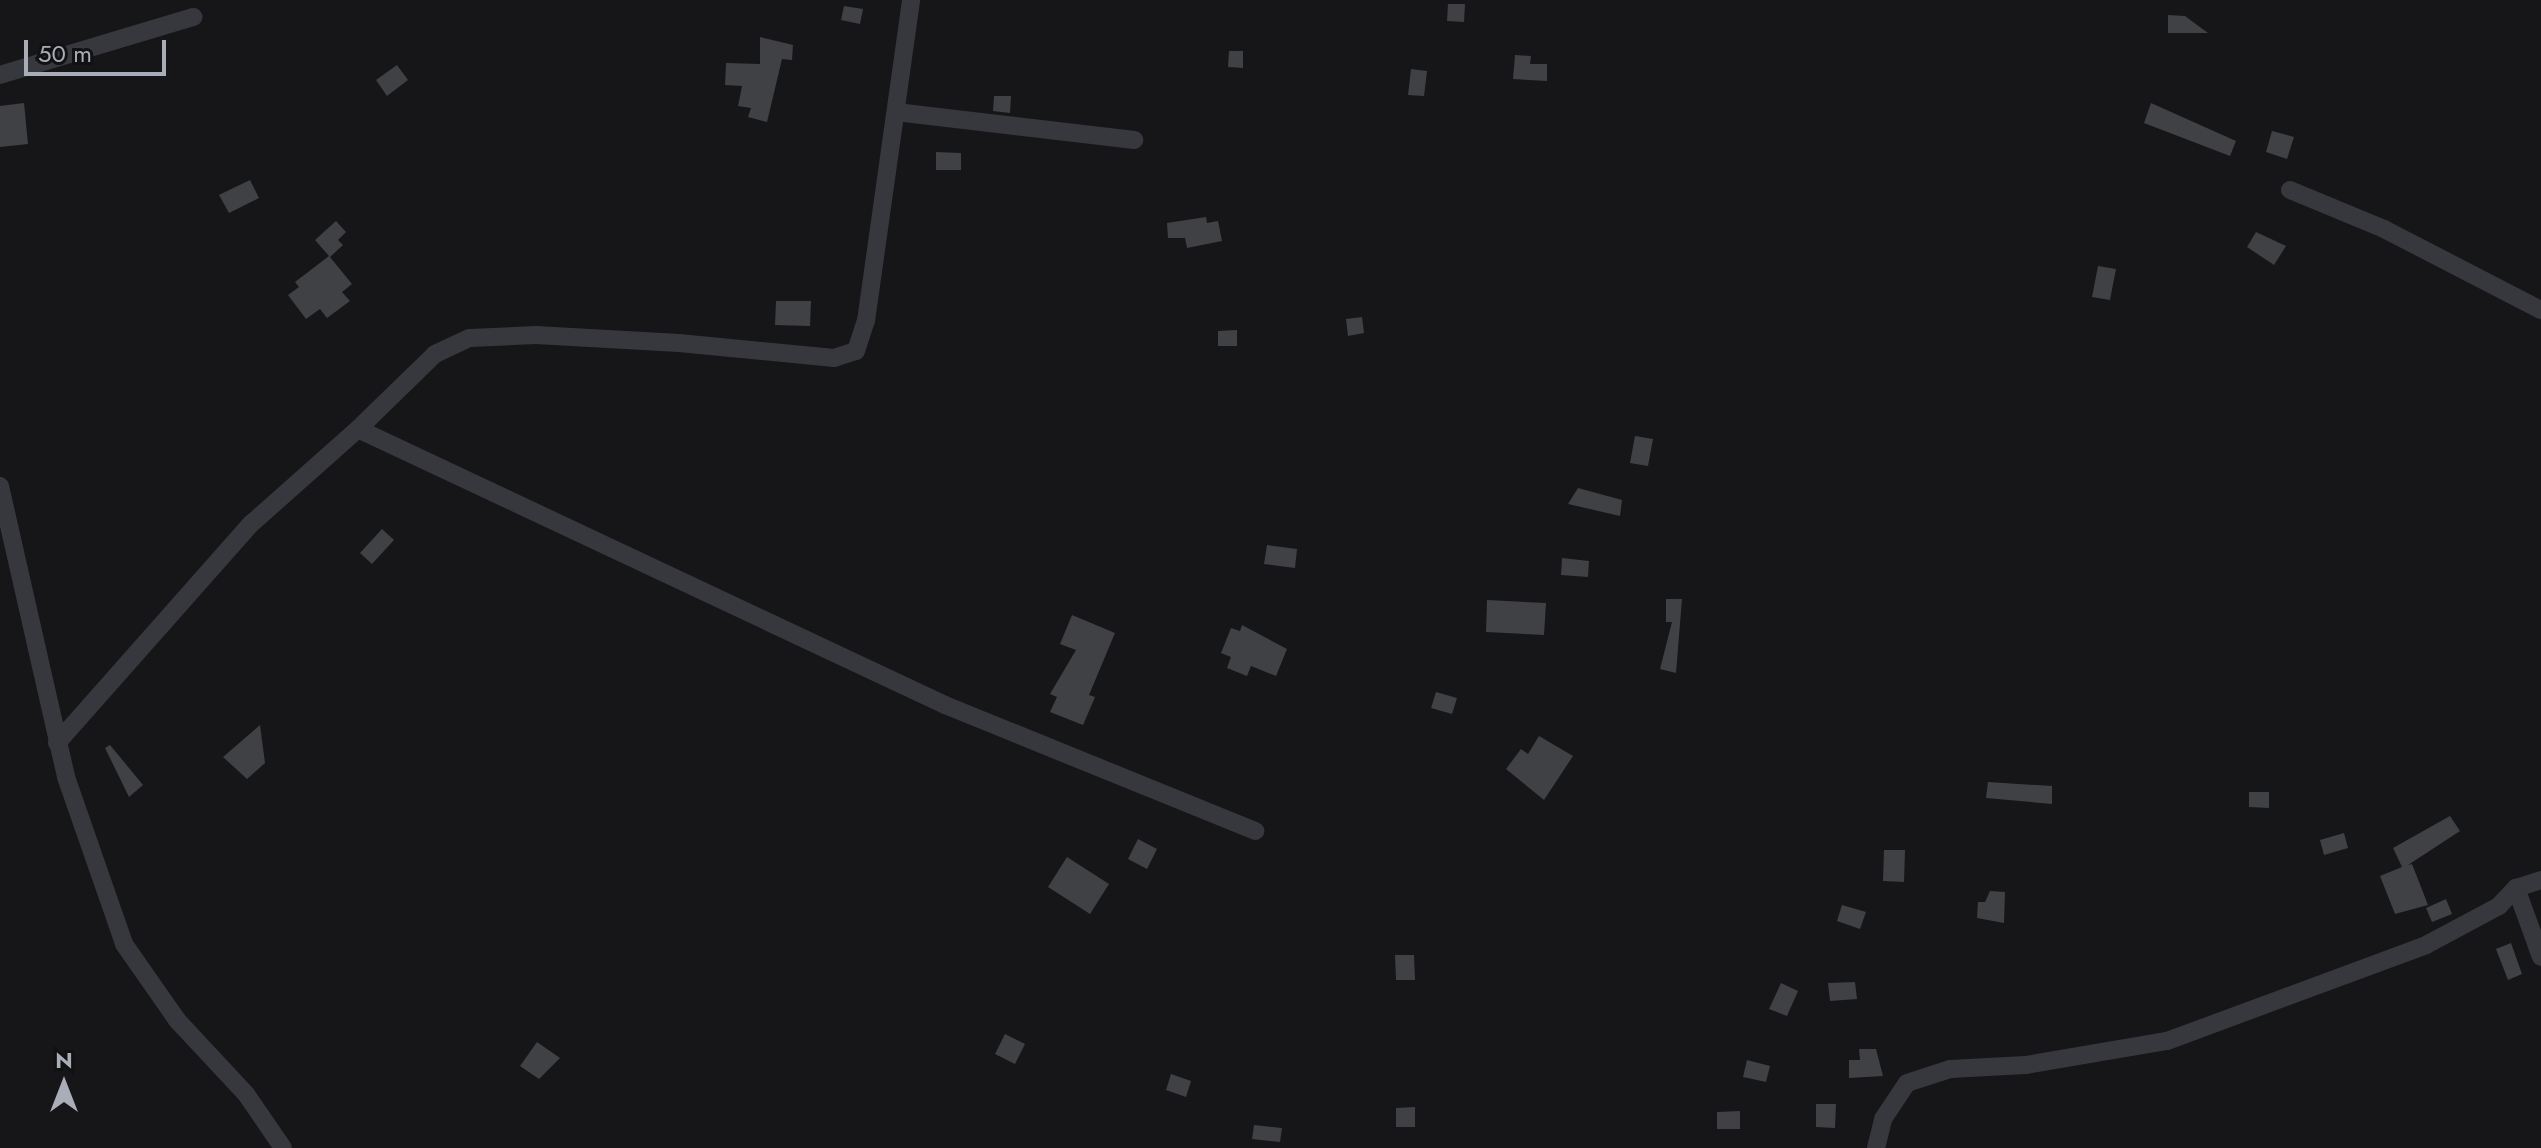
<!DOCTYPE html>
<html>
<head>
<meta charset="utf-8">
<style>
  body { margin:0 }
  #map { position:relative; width:2541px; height:1148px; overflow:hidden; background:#161618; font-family:Jost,sans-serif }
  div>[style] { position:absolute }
  .building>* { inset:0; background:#404145 }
  .street>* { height:18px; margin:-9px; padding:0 9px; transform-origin:9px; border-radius:9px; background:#37383d }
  span { translate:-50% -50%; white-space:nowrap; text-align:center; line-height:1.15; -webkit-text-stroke:6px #111113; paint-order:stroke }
  .north { position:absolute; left:24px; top:1044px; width:80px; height:80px; -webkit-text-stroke:6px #111113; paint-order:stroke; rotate:0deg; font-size:22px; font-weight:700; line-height:32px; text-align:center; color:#a8adb8 }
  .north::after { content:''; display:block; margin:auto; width:28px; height:36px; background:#a8adb8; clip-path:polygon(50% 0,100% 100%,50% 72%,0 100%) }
  .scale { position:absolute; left:24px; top:40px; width:142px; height:36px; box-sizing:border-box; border:4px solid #a8adb8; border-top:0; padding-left:10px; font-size:24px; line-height:28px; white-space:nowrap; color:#a8adb8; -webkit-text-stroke:6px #111113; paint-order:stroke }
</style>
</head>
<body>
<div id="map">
  <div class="building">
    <i style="clip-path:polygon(1448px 4px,1465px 4px,1464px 22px,1447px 21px)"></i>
    <i style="clip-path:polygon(844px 6px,863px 9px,860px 24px,841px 20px)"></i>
    <i style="clip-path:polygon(2168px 15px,2185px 16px,2208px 33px,2168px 33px)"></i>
    <i style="clip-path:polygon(760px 37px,793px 45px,792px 60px,782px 59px,767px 122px,748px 117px,751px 108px,738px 106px,742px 86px,725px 85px,726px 63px,760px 64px)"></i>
    <i style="clip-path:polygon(1229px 51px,1243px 51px,1243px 68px,1228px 67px)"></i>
    <i style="clip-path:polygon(1515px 55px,1531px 56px,1530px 64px,1547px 64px,1547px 81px,1513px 79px)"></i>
    <i style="clip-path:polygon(397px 65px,408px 80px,387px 96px,376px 80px)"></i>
    <i style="clip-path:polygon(1411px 69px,1427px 71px,1424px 96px,1408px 95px)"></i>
    <i style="clip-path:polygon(994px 96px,1011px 96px,1010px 113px,993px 111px)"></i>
    <i style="clip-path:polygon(24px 103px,28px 144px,0 147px,0 106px)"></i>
    <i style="clip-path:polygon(2151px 103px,2236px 141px,2230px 156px,2144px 123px)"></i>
    <i style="clip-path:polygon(2272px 131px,2294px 137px,2287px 159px,2266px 152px)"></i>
    <i style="clip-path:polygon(936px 152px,961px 153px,961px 170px,936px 170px)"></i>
    <i style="clip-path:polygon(250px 180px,259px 198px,229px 213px,219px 195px)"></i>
    <i style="clip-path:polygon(1206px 217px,1207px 223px,1218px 221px,1222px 241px,1187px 248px,1185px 238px,1168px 238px,1167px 223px)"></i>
    <i style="clip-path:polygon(336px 221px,346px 232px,338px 240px,343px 245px,330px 257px,352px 284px,342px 292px,350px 301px,327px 318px,320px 309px,306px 319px,288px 295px,299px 287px,295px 282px,329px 256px,315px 240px)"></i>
    <i style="clip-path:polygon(2256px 232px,2286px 246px,2274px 265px,2247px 247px)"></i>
    <i style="clip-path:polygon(2098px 266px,2116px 269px,2110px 300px,2092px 297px)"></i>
    <i style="clip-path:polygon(776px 301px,811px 301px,810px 326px,775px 325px)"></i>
    <i style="clip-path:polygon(1362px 317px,1364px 333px,1348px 336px,1346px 319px)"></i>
    <i style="clip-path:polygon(1237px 330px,1237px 346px,1218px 346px,1218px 331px)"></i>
    <i style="clip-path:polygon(1635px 436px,1653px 439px,1648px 466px,1630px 463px)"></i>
    <i style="clip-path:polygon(1578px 488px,1622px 500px,1620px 516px,1568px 504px)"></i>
    <i style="clip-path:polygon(382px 529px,394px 540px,372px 564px,360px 553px)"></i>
    <i style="clip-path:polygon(1267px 545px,1297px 549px,1295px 568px,1264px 564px)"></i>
    <i style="clip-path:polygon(1562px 558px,1589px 561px,1588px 577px,1561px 575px)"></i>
    <i style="clip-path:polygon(1666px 599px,1682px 599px,1676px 673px,1660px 669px,1672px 622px,1666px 622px)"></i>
    <i style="clip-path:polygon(1487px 600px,1546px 603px,1544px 635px,1486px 632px)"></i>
    <i style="clip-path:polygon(1072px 615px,1115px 633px,1089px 695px,1095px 697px,1083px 725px,1050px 712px,1057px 697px,1050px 694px,1076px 650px,1060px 644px)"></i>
    <i style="clip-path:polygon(1242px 625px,1287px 649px,1276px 676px,1251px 666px,1247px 676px,1227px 668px,1231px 657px,1221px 653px,1231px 628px,1240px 631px)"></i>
    <i style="clip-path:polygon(1436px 692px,1457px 698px,1452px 714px,1431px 708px)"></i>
    <i style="clip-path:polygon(260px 725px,265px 763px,247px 779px,223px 757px)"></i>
    <i style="clip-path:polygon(1539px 736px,1573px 756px,1544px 800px,1506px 769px,1521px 749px,1528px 754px)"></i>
    <i style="clip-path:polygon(110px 745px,143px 785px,129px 797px,105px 748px)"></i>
    <i style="clip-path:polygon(1988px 782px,2052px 786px,2052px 804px,1986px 798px)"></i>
    <i style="clip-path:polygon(2249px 792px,2269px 792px,2269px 808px,2249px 807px)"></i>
    <i style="clip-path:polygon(2450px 816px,2460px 831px,2408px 865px,2412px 864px,2428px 905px,2395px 914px,2380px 876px,2402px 867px,2393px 848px)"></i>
    <i style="clip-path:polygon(2344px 833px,2348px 848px,2324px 855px,2320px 840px)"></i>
    <i style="clip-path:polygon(1138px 839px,1157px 849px,1147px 869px,1128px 859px)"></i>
    <i style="clip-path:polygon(1884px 850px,1905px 850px,1904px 882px,1883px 881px)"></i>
    <i style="clip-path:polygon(1067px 857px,1109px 884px,1090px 914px,1048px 887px)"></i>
    <i style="clip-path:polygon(1990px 891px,2005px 892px,2004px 923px,1977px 918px,1978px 902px,1985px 902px)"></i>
    <i style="clip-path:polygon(2446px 899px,2452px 914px,2432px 922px,2426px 908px)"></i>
    <i style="clip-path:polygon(1842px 905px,1866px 912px,1860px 929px,1837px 921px)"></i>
    <i style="clip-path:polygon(2511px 943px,2522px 974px,2508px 980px,2496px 949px)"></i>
    <i style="clip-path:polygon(1395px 955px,1414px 955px,1415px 980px,1396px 980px)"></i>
    <i style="clip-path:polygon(1855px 982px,1857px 999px,1830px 1001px,1828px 983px)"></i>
    <i style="clip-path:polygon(1781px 983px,1798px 991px,1787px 1016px,1769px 1009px)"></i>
    <i style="clip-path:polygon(1005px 1034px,1025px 1044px,1015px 1064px,995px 1054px)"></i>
    <i style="clip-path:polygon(537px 1042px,560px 1058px,539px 1079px,520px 1066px)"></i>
    <i style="clip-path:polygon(1859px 1049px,1876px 1049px,1883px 1076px,1849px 1078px,1849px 1060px,1860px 1060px)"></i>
    <i style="clip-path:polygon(1747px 1060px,1770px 1066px,1766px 1082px,1743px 1077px)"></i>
    <i style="clip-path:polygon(1171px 1074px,1191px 1081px,1186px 1097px,1166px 1090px)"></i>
    <i style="clip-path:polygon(1816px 1104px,1836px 1104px,1835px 1128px,1816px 1127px)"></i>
    <i style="clip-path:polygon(1415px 1107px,1415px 1127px,1396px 1127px,1396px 1108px)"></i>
    <i style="clip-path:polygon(1740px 1111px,1740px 1129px,1717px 1129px,1717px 1112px)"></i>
    <i style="clip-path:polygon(1254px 1125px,1282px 1128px,1280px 1142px,1252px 1139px)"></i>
  </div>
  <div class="street">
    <i style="left:0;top:75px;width:202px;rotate:-16.7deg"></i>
    <i style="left:896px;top:112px;width:240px;rotate:6.7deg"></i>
    <i style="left:2290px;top:190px;width:102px;rotate:22.5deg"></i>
    <i style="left:2384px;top:229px;width:177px;rotate:27.3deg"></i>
    <i style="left:358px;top:429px;width:107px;rotate:-44.2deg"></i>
    <i style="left:435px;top:354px;width:38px;rotate:-25deg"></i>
    <i style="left:470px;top:338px;width:66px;rotate:-2.6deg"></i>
    <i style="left:536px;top:335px;width:143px;rotate:3.2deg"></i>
    <i style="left:679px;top:343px;width:156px;rotate:5.5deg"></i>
    <i style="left:834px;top:358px;width:23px;rotate:-18deg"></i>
    <i style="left:856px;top:351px;width:32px;rotate:-72deg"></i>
    <i style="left:866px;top:321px;width:324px;rotate:-82deg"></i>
    <i style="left:0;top:486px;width:298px;rotate:77.2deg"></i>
    <i style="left:66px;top:777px;width:177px;rotate:70.8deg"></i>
    <i style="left:124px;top:944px;width:93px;rotate:55.1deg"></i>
    <i style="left:177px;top:1020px;width:101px;rotate:47deg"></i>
    <i style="left:246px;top:1094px;width:65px;rotate:55.6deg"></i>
    <i style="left:57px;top:743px;width:293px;rotate:-48.5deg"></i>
    <i style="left:251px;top:524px;width:143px;rotate:-41.6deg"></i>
    <i style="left:358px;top:429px;width:649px;rotate:25.18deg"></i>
    <i style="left:945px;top:705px;width:335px;rotate:22.1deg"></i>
    <i style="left:2541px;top:880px;width:26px;rotate:162deg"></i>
    <i style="left:2516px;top:888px;width:73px;rotate:70.1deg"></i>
    <i style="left:1876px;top:1148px;width:30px;rotate:-76deg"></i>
    <i style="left:1883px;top:1119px;width:43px;rotate:-56.3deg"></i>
    <i style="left:1907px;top:1083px;width:45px;rotate:-18deg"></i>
    <i style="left:1950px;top:1069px;width:76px;rotate:-3deg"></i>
    <i style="left:2026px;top:1065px;width:143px;rotate:-9.7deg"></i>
    <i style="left:2167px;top:1041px;width:276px;rotate:-20.3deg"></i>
    <i style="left:2426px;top:945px;width:83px;rotate:-28.1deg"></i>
    <i style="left:2499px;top:906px;width:25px;rotate:-47deg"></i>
  </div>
  <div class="north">N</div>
  <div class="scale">50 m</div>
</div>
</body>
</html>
